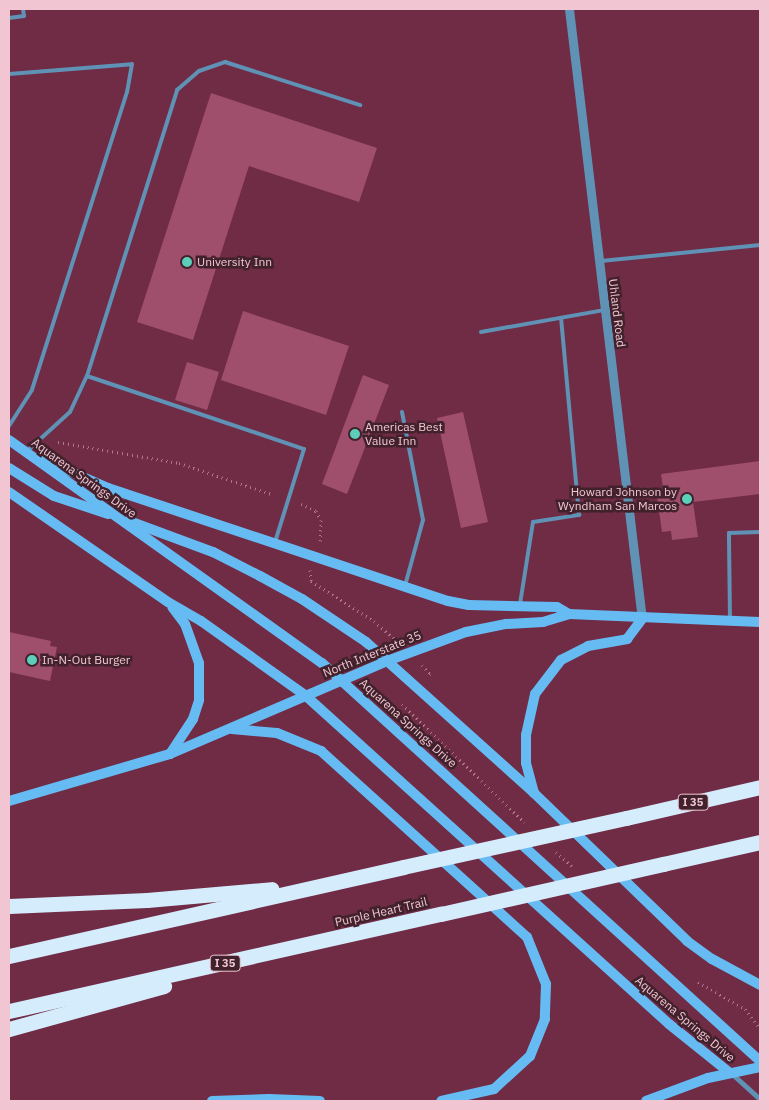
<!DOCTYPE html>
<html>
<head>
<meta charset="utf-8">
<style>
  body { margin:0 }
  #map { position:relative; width:769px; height:1110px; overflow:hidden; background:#702b45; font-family:"IBM Plex Sans",sans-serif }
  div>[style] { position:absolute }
  .building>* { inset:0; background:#9f4f6b }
  .path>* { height:3px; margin-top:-1.5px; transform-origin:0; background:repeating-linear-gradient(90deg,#b0788b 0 1px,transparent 0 5px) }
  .service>* { height:4px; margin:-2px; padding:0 2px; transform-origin:2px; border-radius:2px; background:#5f92b5 }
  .minor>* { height:5px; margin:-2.5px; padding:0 2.5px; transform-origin:2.5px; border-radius:2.5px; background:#5f92b5 }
  .tertiary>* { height:9px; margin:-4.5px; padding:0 4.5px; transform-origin:4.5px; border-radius:4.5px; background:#5f92b5 }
  .secondary>* { height:10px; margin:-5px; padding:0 5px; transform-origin:5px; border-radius:5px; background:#66bbf3 }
  .motorway>* { height:15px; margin:-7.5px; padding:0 7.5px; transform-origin:7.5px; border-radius:7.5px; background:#d5ecfd }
  .motorway-bridge>* { height:15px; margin:-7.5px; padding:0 7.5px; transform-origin:7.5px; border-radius:7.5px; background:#d5ecfd }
  .dots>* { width:14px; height:14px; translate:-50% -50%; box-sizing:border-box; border:2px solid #41222c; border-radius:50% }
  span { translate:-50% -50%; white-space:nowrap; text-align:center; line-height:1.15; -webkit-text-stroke:5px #41222c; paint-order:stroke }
  .shield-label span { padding:1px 4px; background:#41222c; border:1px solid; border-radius:4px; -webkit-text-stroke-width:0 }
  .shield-label { font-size:11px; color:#f1c6d2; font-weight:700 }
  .poi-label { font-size:12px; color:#f1c6d2 }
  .left { translate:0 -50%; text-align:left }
  .right { translate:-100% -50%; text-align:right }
  .street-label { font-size:12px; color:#f1c6d2 }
  .frame { position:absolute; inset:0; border:10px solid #f1c6d2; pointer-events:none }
</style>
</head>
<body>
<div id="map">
  <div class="building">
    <i style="clip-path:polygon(211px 93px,377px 148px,359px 202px,249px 166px,193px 340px,137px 322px)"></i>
    <i style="clip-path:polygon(243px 311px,349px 346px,326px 415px,221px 380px)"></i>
    <i style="clip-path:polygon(187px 362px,219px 372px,207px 410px,175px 400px)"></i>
    <i style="clip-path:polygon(363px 375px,389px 385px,347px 494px,322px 484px)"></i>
    <i style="clip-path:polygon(463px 412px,488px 522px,461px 528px,437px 418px)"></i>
    <i style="clip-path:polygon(760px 461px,760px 494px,693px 502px,698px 537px,672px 540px,671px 531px,662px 532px,657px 496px,664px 495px,661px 474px)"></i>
    <i style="clip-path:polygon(9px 632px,51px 641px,50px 646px,57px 647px,50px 681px,9px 672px)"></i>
  </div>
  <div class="path">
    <i style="left:58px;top:442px;width:123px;rotate:9.8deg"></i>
    <i style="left:179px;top:463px;width:97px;rotate:18.6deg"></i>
    <i style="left:301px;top:504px;width:17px;rotate:25deg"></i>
    <i style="left:316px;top:511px;width:10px;rotate:61deg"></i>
    <i style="left:321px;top:520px;width:23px;rotate:92deg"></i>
    <i style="left:310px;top:570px;width:11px;rotate:85deg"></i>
    <i style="left:311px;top:581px;width:75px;rotate:32.4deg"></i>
    <i style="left:374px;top:621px;width:28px;rotate:41deg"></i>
    <i style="left:422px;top:665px;width:12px;rotate:48deg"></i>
    <i style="left:430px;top:674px;width:4px;rotate:135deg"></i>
    <i style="left:402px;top:704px;width:170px;rotate:44deg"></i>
    <i style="left:556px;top:852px;width:21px;rotate:41deg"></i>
    <i style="left:698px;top:982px;width:54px;rotate:29.9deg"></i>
    <i style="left:745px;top:1009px;width:25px;rotate:53deg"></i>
  </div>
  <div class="service">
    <i style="left:9px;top:18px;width:15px;rotate:-8deg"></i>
    <i style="left:24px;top:16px;width:7px;rotate:-98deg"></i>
    <i style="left:9px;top:74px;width:123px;rotate:-4.6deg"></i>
    <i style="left:132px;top:64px;width:28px;rotate:100deg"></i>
    <i style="left:127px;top:92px;width:313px;rotate:107.7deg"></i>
    <i style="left:32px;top:390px;width:43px;rotate:122.6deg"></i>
    <i style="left:601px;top:261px;width:160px;rotate:-5.7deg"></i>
    <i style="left:481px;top:332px;width:126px;rotate:-10.1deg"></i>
    <i style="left:87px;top:376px;width:300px;rotate:-72.5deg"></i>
    <i style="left:177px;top:90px;width:29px;rotate:-41deg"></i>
    <i style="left:199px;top:71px;width:28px;rotate:-19deg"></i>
    <i style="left:225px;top:62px;width:142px;rotate:17.7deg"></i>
    <i style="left:402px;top:412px;width:110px;rotate:79deg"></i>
    <i style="left:423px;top:520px;width:68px;rotate:105.3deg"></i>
    <i style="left:26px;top:452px;width:59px;rotate:-42.3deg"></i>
    <i style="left:70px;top:412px;width:40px;rotate:-65deg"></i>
    <i style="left:87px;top:376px;width:229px;rotate:18.6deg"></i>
    <i style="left:304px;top:449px;width:97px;rotate:107.3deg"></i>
    <i style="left:520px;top:604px;width:83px;rotate:-81deg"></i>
    <i style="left:533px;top:522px;width:47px;rotate:-8.7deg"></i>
    <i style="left:579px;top:515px;width:198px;rotate:-95.2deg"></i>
    <i style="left:730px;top:620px;width:87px;rotate:-90.7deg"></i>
    <i style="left:729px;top:533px;width:31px;rotate:-2deg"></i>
  </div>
  <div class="minor">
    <i style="left:731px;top:1073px;width:39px;rotate:42deg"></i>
  </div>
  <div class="tertiary">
    <i style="left:569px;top:9px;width:614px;rotate:83.18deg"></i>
  </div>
  <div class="secondary">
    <i style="left:9px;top:440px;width:384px;rotate:35.5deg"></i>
    <i style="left:322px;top:663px;width:592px;rotate:42.26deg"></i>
    <i style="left:44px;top:460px;width:70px;rotate:23.6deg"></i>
    <i style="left:108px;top:488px;width:358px;rotate:18.4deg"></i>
    <i style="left:448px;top:601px;width:21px;rotate:11deg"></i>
    <i style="left:469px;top:605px;width:88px;rotate:1.3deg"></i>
    <i style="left:557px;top:607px;width:14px;rotate:30deg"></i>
    <i style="left:9px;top:468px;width:53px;rotate:31.9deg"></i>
    <i style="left:54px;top:496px;width:57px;rotate:18.4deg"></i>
    <i style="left:9px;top:492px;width:193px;rotate:34.7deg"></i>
    <i style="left:168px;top:602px;width:38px;rotate:30deg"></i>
    <i style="left:201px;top:621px;width:129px;rotate:35.5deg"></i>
    <i style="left:306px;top:696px;width:489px;rotate:42.1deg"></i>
    <i style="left:669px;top:1024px;width:78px;rotate:38.8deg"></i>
    <i style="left:129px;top:521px;width:90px;rotate:20.3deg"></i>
    <i style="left:213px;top:552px;width:53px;rotate:27.1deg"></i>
    <i style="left:260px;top:576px;width:48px;rotate:28.7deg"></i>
    <i style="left:302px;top:599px;width:77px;rotate:33.9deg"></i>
    <i style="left:366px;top:642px;width:226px;rotate:41.9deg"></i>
    <i style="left:534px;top:793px;width:213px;rotate:44deg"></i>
    <i style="left:687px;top:941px;width:31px;rotate:36deg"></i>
    <i style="left:712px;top:959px;width:55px;rotate:28.4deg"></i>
    <i style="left:232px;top:729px;width:45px;rotate:5.1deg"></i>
    <i style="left:277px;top:733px;width:48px;rotate:22.2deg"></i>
    <i style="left:321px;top:751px;width:278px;rotate:42.1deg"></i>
    <i style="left:527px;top:937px;width:51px;rotate:68deg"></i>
    <i style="left:546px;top:984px;width:35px;rotate:92deg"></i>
    <i style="left:545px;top:1019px;width:40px;rotate:112deg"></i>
    <i style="left:530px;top:1056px;width:49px;rotate:137.5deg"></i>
    <i style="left:494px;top:1089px;width:54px;rotate:167.2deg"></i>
    <i style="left:170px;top:754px;width:42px;rotate:-56.7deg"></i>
    <i style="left:193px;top:719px;width:20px;rotate:-72deg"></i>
    <i style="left:199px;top:700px;width:37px;rotate:-90deg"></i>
    <i style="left:199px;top:663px;width:41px;rotate:-109.7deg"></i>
    <i style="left:185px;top:624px;width:21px;rotate:-127deg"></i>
    <i style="left:534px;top:793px;width:31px;rotate:-105deg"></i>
    <i style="left:526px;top:763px;width:28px;rotate:-90deg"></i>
    <i style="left:526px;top:735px;width:42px;rotate:-77.6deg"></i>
    <i style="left:535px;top:694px;width:43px;rotate:-52.6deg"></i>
    <i style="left:561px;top:660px;width:30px;rotate:-27deg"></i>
    <i style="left:588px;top:646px;width:40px;rotate:-10deg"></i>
    <i style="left:627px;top:639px;width:25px;rotate:-53deg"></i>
    <i style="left:9px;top:801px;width:168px;rotate:-16.3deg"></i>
    <i style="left:170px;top:754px;width:236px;rotate:-23.2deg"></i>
    <i style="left:387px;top:661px;width:84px;rotate:-20.2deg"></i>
    <i style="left:466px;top:632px;width:41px;rotate:-11.3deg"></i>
    <i style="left:506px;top:624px;width:37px;rotate:-3deg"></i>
    <i style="left:543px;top:622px;width:27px;rotate:-17deg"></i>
    <i style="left:569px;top:614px;width:191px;rotate:2.4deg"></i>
    <i style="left:212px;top:1101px;width:57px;rotate:-2deg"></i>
    <i style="left:269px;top:1099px;width:51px;rotate:2.2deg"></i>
    <i style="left:646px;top:1101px;width:66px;rotate:-20.4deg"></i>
    <i style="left:708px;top:1078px;width:53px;rotate:-11.9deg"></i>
  </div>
  <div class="motorway">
    <i style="left:626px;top:818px;width:138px;rotate:-13deg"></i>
    <i style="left:663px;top:864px;width:99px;rotate:-12.8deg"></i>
    <i style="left:9px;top:906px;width:138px;rotate:-2.5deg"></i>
    <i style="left:147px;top:900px;width:125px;rotate:-5deg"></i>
    <i style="left:9px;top:956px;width:404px;rotate:-12.7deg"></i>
    <i style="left:9px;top:1011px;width:443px;rotate:-12.7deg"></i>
    <i style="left:9px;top:1029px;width:161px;rotate:-15.5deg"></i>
  </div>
  <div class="motorway-bridge">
    <i style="left:403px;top:867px;width:228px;rotate:-12.4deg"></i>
    <i style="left:441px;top:914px;width:228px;rotate:-12.7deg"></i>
  </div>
  <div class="dots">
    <i style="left:187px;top:262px;background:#5dceb9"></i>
    <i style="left:355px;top:434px;background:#5dceb9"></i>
    <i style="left:687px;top:499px;background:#5dceb9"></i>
    <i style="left:32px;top:660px;background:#5dceb9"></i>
  </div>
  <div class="shield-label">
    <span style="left:693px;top:802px">I 35</span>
    <span style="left:225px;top:963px">I 35</span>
  </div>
  <div class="poi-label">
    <span class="left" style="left:197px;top:262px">University Inn</span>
    <span class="left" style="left:365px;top:434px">Americas Best<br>Value Inn</span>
    <span class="right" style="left:677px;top:499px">Howard Johnson by<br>Wyndham San Marcos</span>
    <span class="left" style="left:42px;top:660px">In-N-Out Burger</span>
  </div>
  <div class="street-label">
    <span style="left:617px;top:313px;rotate:83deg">Uhland Road</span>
    <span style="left:84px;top:478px;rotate:36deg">Aquarena Springs Drive</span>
    <span style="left:372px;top:654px;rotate:-22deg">North Interstate 35</span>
    <span style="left:408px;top:723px;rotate:42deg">Aquarena Springs Drive</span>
    <span style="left:381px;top:912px;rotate:-13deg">Purple Heart Trail</span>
    <span style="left:685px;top:1019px;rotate:40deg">Aquarena Springs Drive</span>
  </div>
  <div class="frame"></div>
</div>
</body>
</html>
